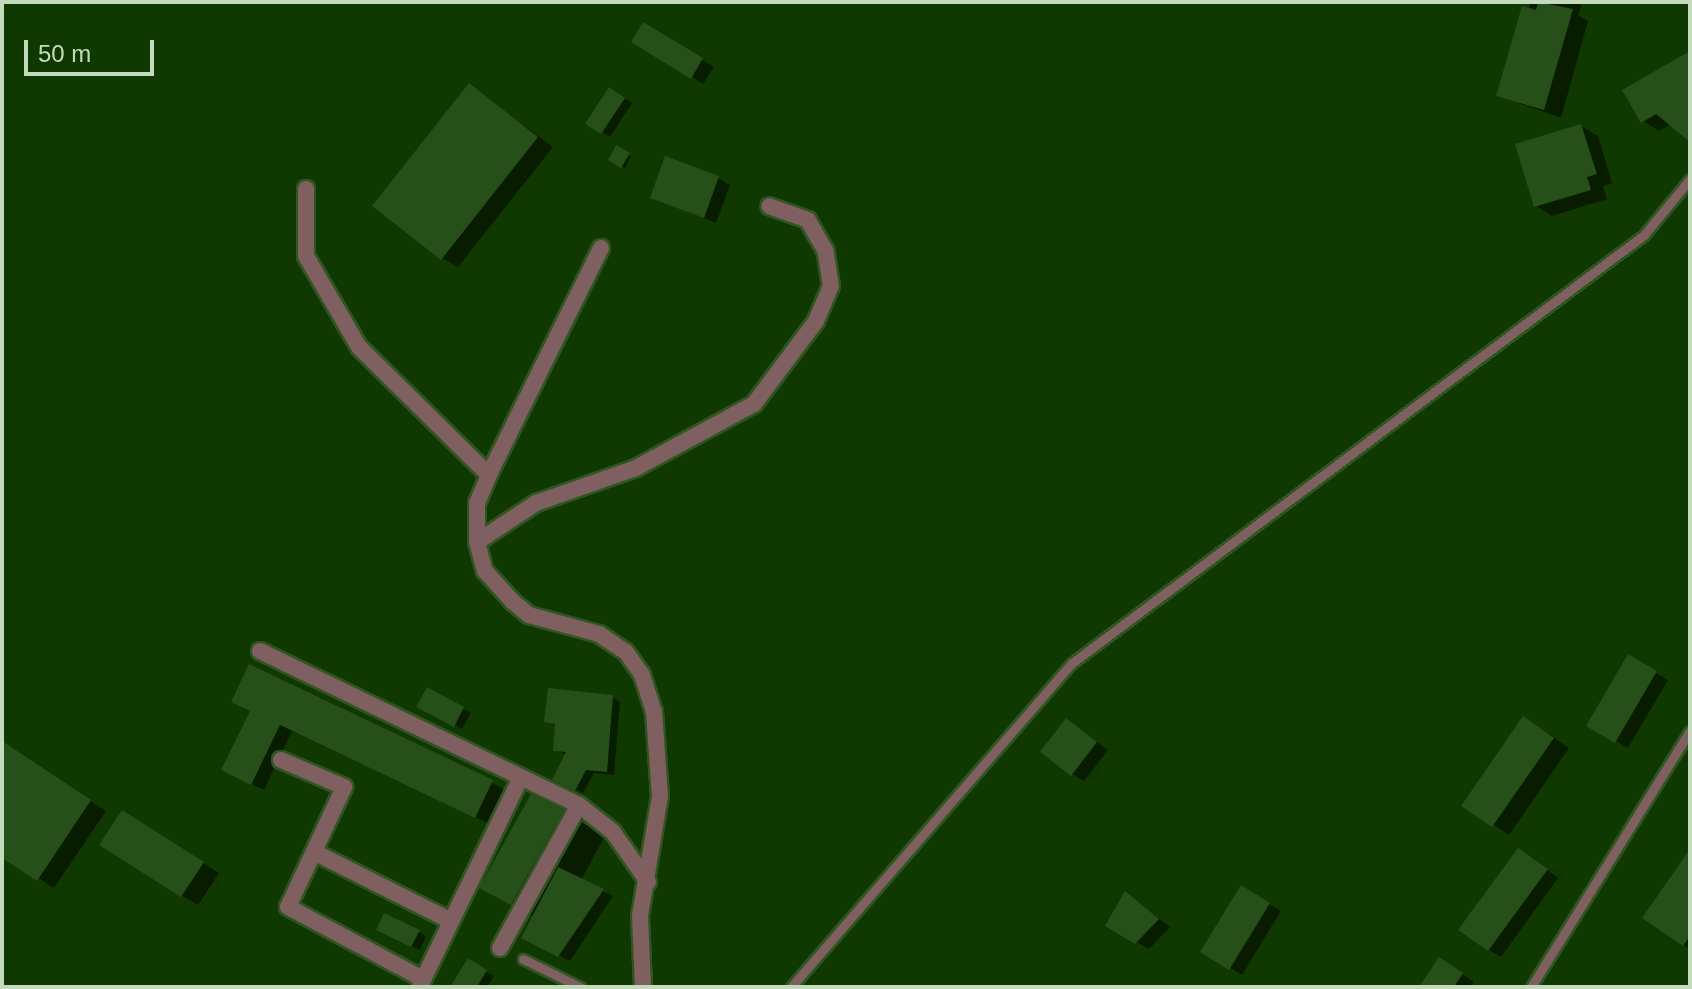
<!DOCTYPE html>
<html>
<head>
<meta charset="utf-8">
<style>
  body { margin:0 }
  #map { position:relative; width:1692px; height:989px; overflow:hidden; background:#103801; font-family:Helvetica,sans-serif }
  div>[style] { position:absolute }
  .shadow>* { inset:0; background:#0007 }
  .building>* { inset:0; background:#274f1a }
  .roads { filter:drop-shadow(2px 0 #305523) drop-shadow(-2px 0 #305523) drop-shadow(0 2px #305523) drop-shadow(0 -2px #305523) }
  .service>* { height:9px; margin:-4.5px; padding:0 4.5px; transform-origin:4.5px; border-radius:4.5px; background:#7f5f5f }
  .minor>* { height:16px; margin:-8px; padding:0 8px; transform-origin:8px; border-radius:8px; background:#7f5f5f }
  span { translate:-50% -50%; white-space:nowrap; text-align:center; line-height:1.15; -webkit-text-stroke:6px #103801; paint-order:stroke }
  .frame { position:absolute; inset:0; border:4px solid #c4dabd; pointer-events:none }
  .scale { position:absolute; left:24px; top:40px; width:130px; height:36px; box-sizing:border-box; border:4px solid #c4dabd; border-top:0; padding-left:10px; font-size:24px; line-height:28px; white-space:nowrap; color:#c4dabd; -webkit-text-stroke:6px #103801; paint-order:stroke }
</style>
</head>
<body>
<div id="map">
  <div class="shadow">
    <i style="clip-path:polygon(1531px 2px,1582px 2px,1578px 15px,1588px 21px,1561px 118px,1499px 96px)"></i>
    <i style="clip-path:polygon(644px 24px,714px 67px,703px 84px,634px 41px)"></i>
    <i style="clip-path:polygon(1690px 53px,1690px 139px,1671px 124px,1659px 131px,1643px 121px)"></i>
    <i style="clip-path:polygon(470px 85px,553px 147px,458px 267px,442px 258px)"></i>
    <i style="clip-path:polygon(618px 94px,632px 103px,610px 137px,588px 123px)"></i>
    <i style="clip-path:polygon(1581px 126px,1598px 136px,1612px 183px,1603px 186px,1607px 199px,1552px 216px,1536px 206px)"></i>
    <i style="clip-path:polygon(617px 148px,631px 156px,625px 168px,610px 159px)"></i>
    <i style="clip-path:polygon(718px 178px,730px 185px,716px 223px,652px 197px)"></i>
    <i style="clip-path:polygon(1629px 657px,1668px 680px,1628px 748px,1589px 725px)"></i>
    <i style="clip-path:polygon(250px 667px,504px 789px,488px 823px,292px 731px,264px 790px,235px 776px,252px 711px)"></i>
    <i style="clip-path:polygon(427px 690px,471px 713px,462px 729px,419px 706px)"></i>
    <i style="clip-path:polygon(612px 697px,620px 702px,614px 775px,594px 773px,583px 793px,562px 783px,567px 755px,555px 750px,557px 726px,546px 721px)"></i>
    <i style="clip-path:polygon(1078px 728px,1108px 750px,1084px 781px,1072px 774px)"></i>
    <i style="clip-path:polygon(1540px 728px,1569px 748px,1509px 835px,1464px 805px)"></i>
    <i style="clip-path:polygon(2px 743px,106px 811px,54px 888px,2px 855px)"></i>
    <i style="clip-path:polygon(563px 812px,605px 836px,581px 880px,613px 896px,570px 961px,524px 937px,534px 917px,482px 887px)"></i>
    <i style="clip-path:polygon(139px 822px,219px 873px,198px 905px,182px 896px)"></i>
    <i style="clip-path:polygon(1690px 853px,1690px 949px,1684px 945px)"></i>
    <i style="clip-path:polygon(1531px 857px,1558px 878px,1501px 957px,1489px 950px)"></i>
    <i style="clip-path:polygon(1241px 888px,1281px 911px,1242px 975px,1203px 952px)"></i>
    <i style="clip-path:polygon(1126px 894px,1170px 927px,1149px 949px,1107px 925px)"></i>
    <i style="clip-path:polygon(419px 932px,426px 936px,420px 950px,386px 933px)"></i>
    <i style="clip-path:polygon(468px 961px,494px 976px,487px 987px,456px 987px)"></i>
    <i style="clip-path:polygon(1452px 967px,1474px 982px,1471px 987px,1421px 987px)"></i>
  </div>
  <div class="building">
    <i style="clip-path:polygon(1538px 2px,1573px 9px,1544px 110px,1496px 96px,1522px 6px,1536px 10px)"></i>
    <i style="clip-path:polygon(643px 22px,703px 58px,691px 79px,631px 42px)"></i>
    <i style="clip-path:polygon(1690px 51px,1690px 142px,1656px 114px,1641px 123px,1622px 90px)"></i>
    <i style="clip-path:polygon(469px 83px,538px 137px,441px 260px,372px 206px)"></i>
    <i style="clip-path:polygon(609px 87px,625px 98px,601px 134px,585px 124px)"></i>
    <i style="clip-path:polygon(1581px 124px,1597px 174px,1587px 177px,1591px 190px,1534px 207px,1515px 144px)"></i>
    <i style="clip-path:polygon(616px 145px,630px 153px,621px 168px,608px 160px)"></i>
    <i style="clip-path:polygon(665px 156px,719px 176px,704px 218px,650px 198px)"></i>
    <i style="clip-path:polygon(1628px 654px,1657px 671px,1615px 743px,1586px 726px)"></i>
    <i style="clip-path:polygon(249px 664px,493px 780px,475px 818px,280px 725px,251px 785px,221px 770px,250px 711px,231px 702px)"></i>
    <i style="clip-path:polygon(427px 687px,464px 707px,454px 727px,416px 707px)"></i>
    <i style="clip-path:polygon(548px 688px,613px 695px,607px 772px,586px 770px,575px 791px,552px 780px,566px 752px,553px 751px,555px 724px,544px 722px)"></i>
    <i style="clip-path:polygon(1523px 716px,1554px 738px,1492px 827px,1461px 806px)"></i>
    <i style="clip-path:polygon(1066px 718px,1097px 742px,1071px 776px,1040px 752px)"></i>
    <i style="clip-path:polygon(2px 741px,91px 800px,37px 881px,2px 858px)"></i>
    <i style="clip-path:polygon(531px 794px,564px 810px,511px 905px,479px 888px)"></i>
    <i style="clip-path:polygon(122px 810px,204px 862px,181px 897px,99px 845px)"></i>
    <i style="clip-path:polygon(1518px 848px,1548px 869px,1488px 951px,1458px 930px)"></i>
    <i style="clip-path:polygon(1690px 849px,1690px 936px,1683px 946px,1642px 918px)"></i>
    <i style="clip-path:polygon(558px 867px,604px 889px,558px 957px,521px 938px)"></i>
    <i style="clip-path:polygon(1241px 885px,1270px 903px,1229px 970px,1200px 952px)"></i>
    <i style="clip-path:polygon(1125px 891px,1159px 919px,1135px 944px,1105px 926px)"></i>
    <i style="clip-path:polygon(384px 913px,420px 930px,411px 947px,376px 930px)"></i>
    <i style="clip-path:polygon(1439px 957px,1463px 973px,1454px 987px,1419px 987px)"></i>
    <i style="clip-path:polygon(468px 958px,487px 970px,477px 987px,450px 987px)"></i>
  </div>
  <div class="roads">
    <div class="service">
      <i style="left:523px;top:959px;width:64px;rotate:26.2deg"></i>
      <i style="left:791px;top:987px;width:429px;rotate:-49.1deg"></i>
      <i style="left:1072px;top:663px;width:714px;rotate:-36.81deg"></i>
      <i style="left:1644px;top:235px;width:72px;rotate:-50.6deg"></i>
      <i style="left:1531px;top:987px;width:301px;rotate:-58.2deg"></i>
    </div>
    <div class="minor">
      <i style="left:306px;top:189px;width:67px;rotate:90deg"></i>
      <i style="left:306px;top:256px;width:105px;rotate:59.8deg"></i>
      <i style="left:359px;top:347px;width:182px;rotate:44.6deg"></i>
      <i style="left:601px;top:248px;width:253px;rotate:116.3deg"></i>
      <i style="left:489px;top:475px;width:30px;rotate:113deg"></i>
      <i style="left:477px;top:503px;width:39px;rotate:90deg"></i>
      <i style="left:477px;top:542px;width:30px;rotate:75deg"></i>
      <i style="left:485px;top:571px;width:42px;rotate:47.9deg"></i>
      <i style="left:513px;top:602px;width:21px;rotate:39deg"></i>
      <i style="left:529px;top:615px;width:73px;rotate:15.2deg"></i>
      <i style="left:599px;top:634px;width:32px;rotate:34deg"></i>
      <i style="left:626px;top:652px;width:28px;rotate:55deg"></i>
      <i style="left:642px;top:675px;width:38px;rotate:72deg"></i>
      <i style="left:654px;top:711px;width:85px;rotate:86deg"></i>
      <i style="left:660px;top:796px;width:122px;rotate:99.5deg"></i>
      <i style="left:640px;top:916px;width:71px;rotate:87.6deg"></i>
      <i style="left:477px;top:542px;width:71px;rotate:-33.5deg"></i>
      <i style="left:536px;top:503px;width:106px;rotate:-19.3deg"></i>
      <i style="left:636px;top:468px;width:134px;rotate:-28.5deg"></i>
      <i style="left:754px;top:404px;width:104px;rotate:-53.2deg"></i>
      <i style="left:816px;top:321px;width:38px;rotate:-67deg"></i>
      <i style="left:831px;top:286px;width:36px;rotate:-99deg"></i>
      <i style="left:825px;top:250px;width:34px;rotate:-120deg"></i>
      <i style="left:808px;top:220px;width:41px;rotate:-160.3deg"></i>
      <i style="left:260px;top:651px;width:354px;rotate:25.8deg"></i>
      <i style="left:579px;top:805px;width:43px;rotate:38.5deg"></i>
      <i style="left:613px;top:832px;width:61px;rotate:55deg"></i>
      <i style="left:281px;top:760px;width:69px;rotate:23.2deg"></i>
      <i style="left:344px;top:787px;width:132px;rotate:115deg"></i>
      <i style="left:288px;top:907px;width:153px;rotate:28.1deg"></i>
      <i style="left:314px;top:852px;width:153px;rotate:26.7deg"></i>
      <i style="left:500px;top:948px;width:163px;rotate:-61.1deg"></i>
      <i style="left:420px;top:986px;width:232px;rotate:-64.2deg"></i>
    </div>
  </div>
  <div class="frame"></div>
  <div class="scale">50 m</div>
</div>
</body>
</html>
